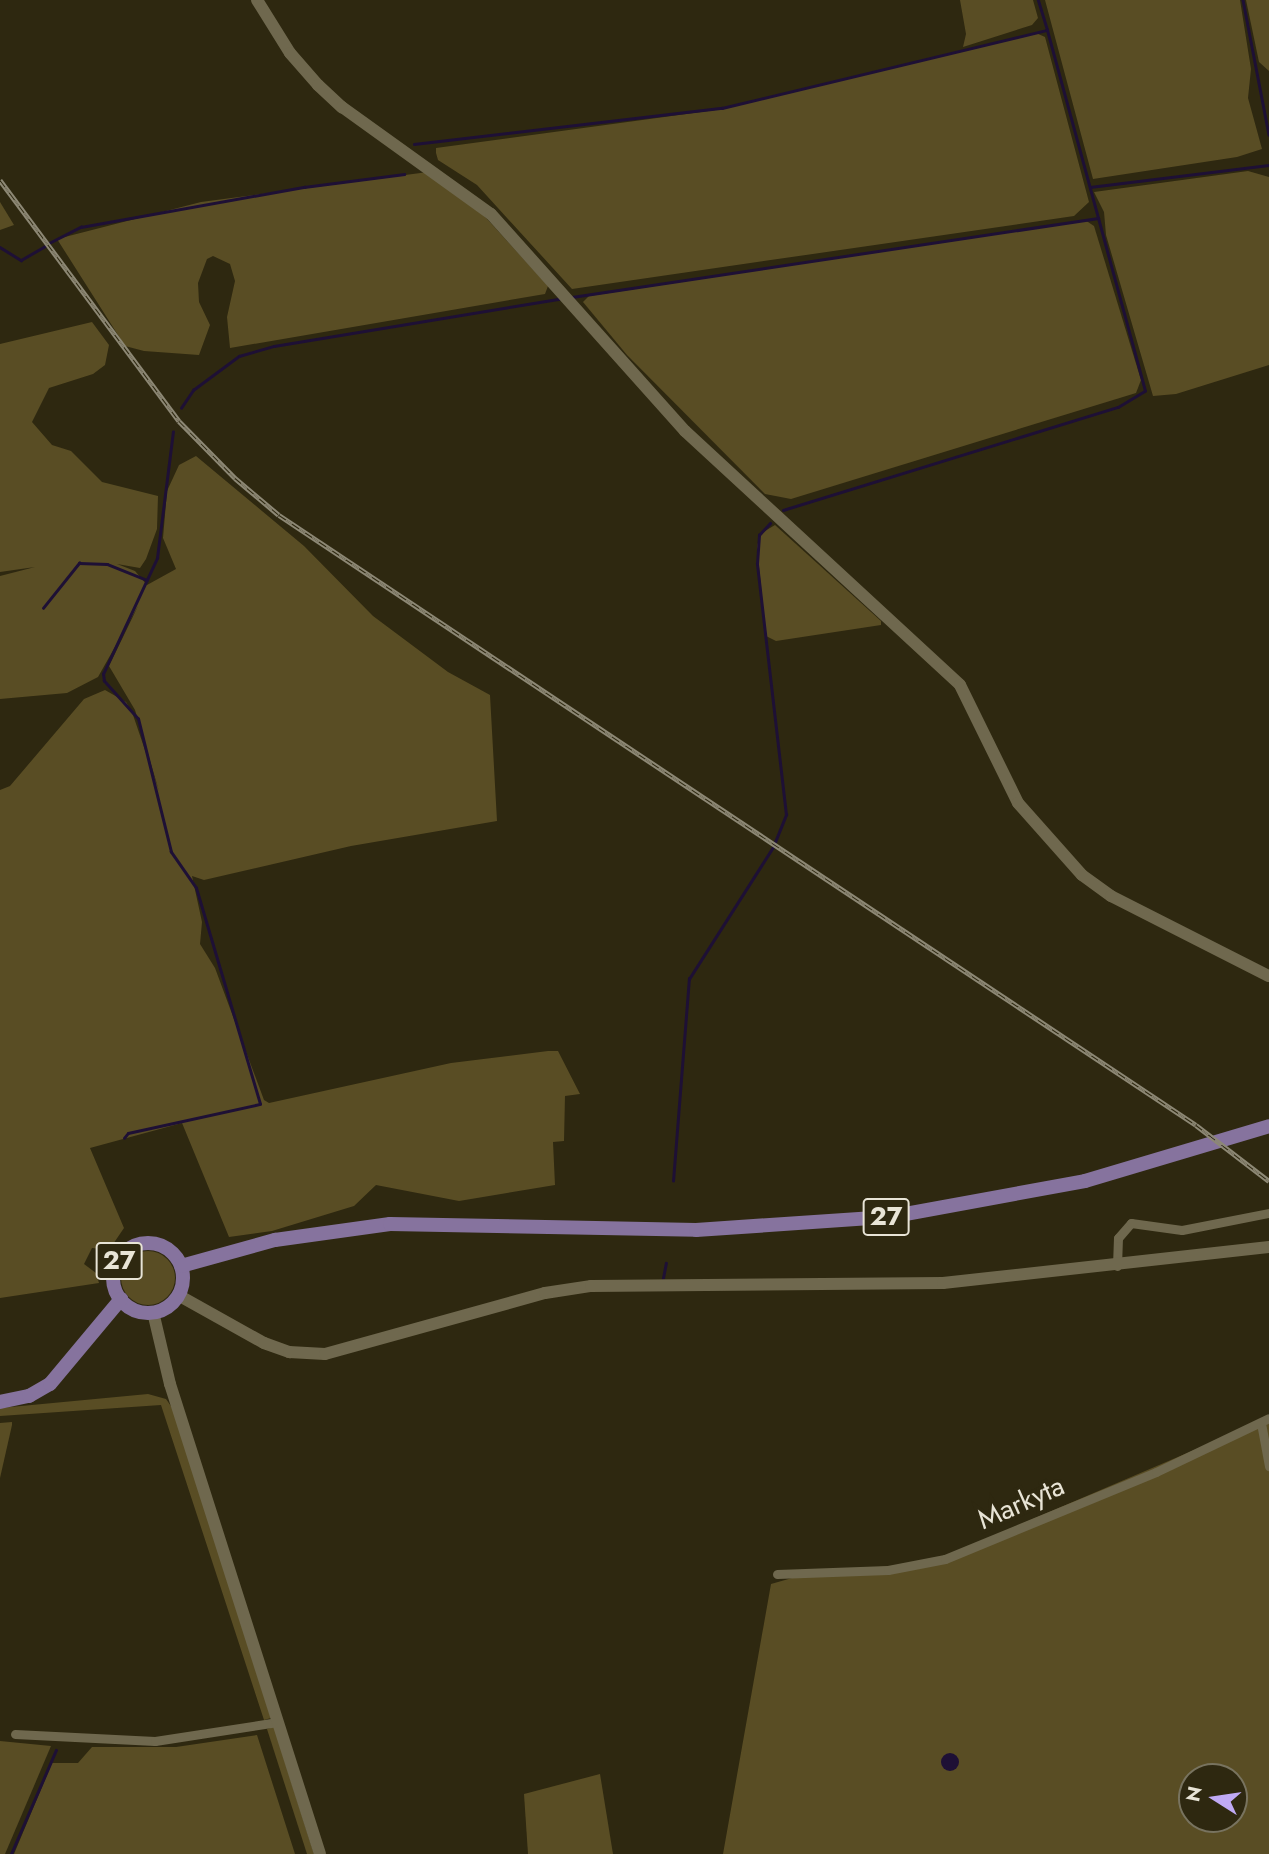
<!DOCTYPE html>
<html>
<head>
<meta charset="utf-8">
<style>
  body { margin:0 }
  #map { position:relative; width:1269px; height:1854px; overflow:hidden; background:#2e2810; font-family:Jost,sans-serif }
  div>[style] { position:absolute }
  .green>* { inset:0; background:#594d24 }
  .round { border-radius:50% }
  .water>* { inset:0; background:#1e1035 }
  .stream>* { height:2.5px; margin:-1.25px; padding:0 1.25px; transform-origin:1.25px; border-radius:1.25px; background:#1e1035 }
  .street>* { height:9px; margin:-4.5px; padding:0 4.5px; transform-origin:4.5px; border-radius:4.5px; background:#6f684e }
  .secondary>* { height:12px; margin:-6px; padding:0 6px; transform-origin:6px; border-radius:6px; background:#6f684e }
  .primary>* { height:14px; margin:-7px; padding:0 7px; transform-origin:7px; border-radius:7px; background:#86739e }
  .primary>.ring { margin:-7px; padding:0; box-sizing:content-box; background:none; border:14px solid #86739e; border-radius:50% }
  .rail>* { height:5px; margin-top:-2.5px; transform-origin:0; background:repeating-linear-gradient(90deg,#2e2810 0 8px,#8d8875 0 16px); box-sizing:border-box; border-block:2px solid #8d8875 }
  span { translate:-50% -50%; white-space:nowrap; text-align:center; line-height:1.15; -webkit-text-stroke:7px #2e2810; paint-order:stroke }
  .shield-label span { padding:2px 5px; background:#2e2810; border:2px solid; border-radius:5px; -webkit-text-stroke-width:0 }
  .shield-label { font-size:26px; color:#e8e4d6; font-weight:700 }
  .street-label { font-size:28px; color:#e8e4d6 }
  .north { position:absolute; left:1178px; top:1763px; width:70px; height:70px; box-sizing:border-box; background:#2e2810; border:2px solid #78735f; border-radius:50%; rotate:282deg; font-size:19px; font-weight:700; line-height:28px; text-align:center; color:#e8e4d6 }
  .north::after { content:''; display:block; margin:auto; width:24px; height:32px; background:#bfa9f4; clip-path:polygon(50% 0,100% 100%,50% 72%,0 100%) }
</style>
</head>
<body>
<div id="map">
  <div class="green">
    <i style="clip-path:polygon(960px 0,1033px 0,1038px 18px,1032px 25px,963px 47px,966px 34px)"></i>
    <i style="clip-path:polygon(1045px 0,1240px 0,1251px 69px,1248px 98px,1262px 149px,1237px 157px,1093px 179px)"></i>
    <i style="clip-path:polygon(1246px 0,1269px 0,1269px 71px,1259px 62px)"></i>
    <i style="clip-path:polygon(1036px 33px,1045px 37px,1089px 202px,1074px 216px,572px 289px,477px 185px,438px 160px,436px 153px,436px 148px,723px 109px)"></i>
    <i style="clip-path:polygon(1248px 171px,1269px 177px,1269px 365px,1176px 394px,1153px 396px,1106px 235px,1104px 212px,1094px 192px)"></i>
    <i style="clip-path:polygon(428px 172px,479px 210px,548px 286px,545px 294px,230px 348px,227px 317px,235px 281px,230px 264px,213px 256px,207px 259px,198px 283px,199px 302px,210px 325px,199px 355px,144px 351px,125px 346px,57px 239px,201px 202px)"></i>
    <i style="clip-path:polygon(0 202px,14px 225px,0 230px)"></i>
    <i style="clip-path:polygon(1085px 220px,1094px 226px,1141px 380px,1136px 393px,791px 499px,765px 494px,627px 355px,583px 302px,589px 296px)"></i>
    <i style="clip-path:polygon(92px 322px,109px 345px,105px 365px,93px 374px,49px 388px,32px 422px,52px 445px,71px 451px,102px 482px,158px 496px,157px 529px,146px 559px,140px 568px,117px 564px,135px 571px,147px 585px,176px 569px,163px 538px,167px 491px,179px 465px,196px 456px,304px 546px,373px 616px,448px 672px,490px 695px,497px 821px,351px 846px,204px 880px,192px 876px,202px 922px,200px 944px,215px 968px,264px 1100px,269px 1103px,451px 1063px,548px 1051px,558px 1051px,580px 1094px,565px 1096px,564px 1141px,553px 1142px,555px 1185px,459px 1201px,376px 1185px,354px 1206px,272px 1231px,229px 1237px,182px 1123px,90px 1148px,124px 1228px,109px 1250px,92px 1248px,84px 1264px,96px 1273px,99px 1283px,0 1298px,0 790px,10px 786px,84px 699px,105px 690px,126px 702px,132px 712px,159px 791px,135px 710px,109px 666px,138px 606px,98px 677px,67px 693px,0 699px,0 576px,35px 567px,0 572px,0 344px)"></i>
    <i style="clip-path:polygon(775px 525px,881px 621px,881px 625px,776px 641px,766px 636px,757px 547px,760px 534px)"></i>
    <i class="round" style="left:121px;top:1251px;width:54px;height:54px"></i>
    <i style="clip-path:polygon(148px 1394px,166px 1399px,173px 1409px,271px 1718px,264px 1720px,161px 1405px,0 1416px,0 1408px)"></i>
    <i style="clip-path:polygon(evenodd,1269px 1418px,1269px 1854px,723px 1854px,771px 1584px,813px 1572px,930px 1563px,1269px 1418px,1192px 1777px,1234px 1777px,1234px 1819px,1192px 1819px,1192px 1777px)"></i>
    <i style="clip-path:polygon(12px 1422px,12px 1425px,0 1478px,0 1423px)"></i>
    <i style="clip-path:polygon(274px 1727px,314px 1854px,307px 1854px,267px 1729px)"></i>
    <i style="clip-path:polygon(257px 1735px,295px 1854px,14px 1854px,52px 1763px,78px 1763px,92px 1747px,176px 1747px)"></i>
    <i style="clip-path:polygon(0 1741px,51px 1746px,5px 1854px,0 1854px)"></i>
    <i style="clip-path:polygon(600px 1774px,613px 1854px,528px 1854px,524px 1794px)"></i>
  </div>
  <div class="water">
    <i class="round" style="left:941px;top:1753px;width:18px;height:18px"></i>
  </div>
  <div class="stream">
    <i style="left:1243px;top:0;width:137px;rotate:79.1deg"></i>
    <i style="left:414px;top:144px;width:310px;rotate:-6.7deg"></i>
    <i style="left:722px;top:108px;width:334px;rotate:-13.5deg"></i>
    <i style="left:1047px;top:30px;width:31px;rotate:-107deg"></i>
    <i style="left:1090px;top:187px;width:180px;rotate:-7deg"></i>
    <i style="left:49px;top:243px;width:36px;rotate:-27deg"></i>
    <i style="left:81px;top:227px;width:227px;rotate:-10.2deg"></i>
    <i style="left:304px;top:187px;width:101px;rotate:-7.4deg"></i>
    <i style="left:0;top:247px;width:25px;rotate:32deg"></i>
    <i style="left:21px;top:260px;width:28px;rotate:-30deg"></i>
    <i style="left:572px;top:297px;width:532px;rotate:-8.54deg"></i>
    <i style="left:181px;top:408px;width:22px;rotate:-56deg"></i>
    <i style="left:193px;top:390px;width:57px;rotate:-36.5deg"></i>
    <i style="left:239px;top:356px;width:36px;rotate:-16deg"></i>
    <i style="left:274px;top:346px;width:289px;rotate:-9.4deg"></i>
    <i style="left:783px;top:510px;width:350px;rotate:-17.1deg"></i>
    <i style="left:1118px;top:407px;width:31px;rotate:-31deg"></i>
    <i style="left:1145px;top:391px;width:374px;rotate:-105.2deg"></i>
    <i style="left:43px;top:608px;width:58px;rotate:-51.3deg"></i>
    <i style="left:79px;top:563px;width:28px;rotate:2deg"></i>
    <i style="left:107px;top:564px;width:43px;rotate:21.8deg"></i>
    <i style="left:124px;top:1138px;width:6px;rotate:-51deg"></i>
    <i style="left:128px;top:1133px;width:135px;rotate:-12.4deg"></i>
    <i style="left:260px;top:1104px;width:225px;rotate:-106.5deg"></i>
    <i style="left:196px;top:888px;width:44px;rotate:-124.8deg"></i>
    <i style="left:171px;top:852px;width:137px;rotate:-103.9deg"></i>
    <i style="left:138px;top:719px;width:51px;rotate:-131.8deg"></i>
    <i style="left:104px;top:681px;width:7px;rotate:-98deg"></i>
    <i style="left:103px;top:674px;width:128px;rotate:-65deg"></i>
    <i style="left:157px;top:558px;width:127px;rotate:-82.8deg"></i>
    <i style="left:673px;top:1181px;width:203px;rotate:-85.5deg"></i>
    <i style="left:689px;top:979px;width:156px;rotate:-57.5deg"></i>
    <i style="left:773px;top:847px;width:35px;rotate:-68deg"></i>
    <i style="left:786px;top:815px;width:253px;rotate:-96.6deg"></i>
    <i style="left:757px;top:564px;width:29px;rotate:-86deg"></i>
    <i style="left:759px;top:535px;width:16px;rotate:-47deg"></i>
    <i style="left:663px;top:1278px;width:15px;rotate:-79deg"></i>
    <i style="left:11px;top:1854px;width:113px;rotate:-66.6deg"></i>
  </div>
  <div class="street">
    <i style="left:1117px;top:1266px;width:28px;rotate:-88deg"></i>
    <i style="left:1118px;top:1238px;width:20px;rotate:-49deg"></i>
    <i style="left:1131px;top:1223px;width:51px;rotate:7.8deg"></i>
    <i style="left:1182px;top:1230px;width:89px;rotate:-11.1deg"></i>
    <i style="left:1261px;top:1423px;width:44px;rotate:79.5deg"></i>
    <i style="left:777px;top:1574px;width:111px;rotate:-2.1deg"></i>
    <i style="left:888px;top:1570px;width:58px;rotate:-10.9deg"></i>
    <i style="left:945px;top:1559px;width:228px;rotate:-22.4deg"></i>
    <i style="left:1156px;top:1472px;width:125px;rotate:-25.5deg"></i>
    <i style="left:15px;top:1734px;width:140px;rotate:2.9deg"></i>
    <i style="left:155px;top:1741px;width:124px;rotate:-8.8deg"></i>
  </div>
  <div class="secondary">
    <i style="left:257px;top:0;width:62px;rotate:58.1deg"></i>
    <i style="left:290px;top:53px;width:43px;rotate:48.8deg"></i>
    <i style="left:318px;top:85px;width:33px;rotate:43deg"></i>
    <i style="left:342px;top:107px;width:183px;rotate:35.7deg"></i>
    <i style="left:491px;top:214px;width:291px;rotate:48.2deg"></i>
    <i style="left:685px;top:431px;width:374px;rotate:42.7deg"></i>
    <i style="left:960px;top:685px;width:131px;rotate:63.8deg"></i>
    <i style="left:1018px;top:803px;width:96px;rotate:48.4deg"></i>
    <i style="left:1082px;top:875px;width:36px;rotate:36deg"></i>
    <i style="left:1111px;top:896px;width:177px;rotate:26.9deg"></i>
    <i style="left:178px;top:1295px;width:98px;rotate:29.2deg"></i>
    <i style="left:264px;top:1343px;width:27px;rotate:20deg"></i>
    <i style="left:289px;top:1352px;width:36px;rotate:3deg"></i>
    <i style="left:325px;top:1354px;width:228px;rotate:-15.5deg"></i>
    <i style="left:545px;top:1293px;width:47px;rotate:-8.7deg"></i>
    <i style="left:591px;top:1286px;width:352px;rotate:-0.5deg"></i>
    <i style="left:943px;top:1283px;width:328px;rotate:-6.3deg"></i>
    <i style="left:153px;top:1312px;width:74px;rotate:76.7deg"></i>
    <i style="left:170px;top:1384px;width:493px;rotate:72.3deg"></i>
  </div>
  <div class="primary">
    <i class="ring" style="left:113px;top:1243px;width:56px;height:56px"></i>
    <i style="left:181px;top:1266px;width:98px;rotate:-15.5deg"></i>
    <i style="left:275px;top:1240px;width:116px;rotate:-7.9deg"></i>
    <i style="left:390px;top:1224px;width:306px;rotate:1.1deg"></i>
    <i style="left:696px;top:1230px;width:193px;rotate:-3.9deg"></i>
    <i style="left:889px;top:1217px;width:199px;rotate:-10.4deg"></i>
    <i style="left:1085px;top:1181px;width:192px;rotate:-16.6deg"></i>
    <i style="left:0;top:1402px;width:30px;rotate:-12deg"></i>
    <i style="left:29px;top:1396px;width:24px;rotate:-30deg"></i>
    <i style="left:50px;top:1384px;width:111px;rotate:-50.1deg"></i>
  </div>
  <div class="rail">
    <i style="left:0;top:180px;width:300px;rotate:53.4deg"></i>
    <i style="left:179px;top:421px;width:80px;rotate:45.5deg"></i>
    <i style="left:235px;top:478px;width:57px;rotate:40.1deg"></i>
    <i style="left:279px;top:515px;width:1101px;rotate:33.63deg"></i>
    <i style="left:1196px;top:1125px;width:92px;rotate:37.5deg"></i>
  </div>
  <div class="shield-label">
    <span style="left:886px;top:1217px">27</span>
    <span style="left:119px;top:1261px">27</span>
  </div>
  <div class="street-label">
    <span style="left:1021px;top:1503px;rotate:-24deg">Markyta</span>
  </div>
  <div class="north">N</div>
</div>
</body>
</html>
